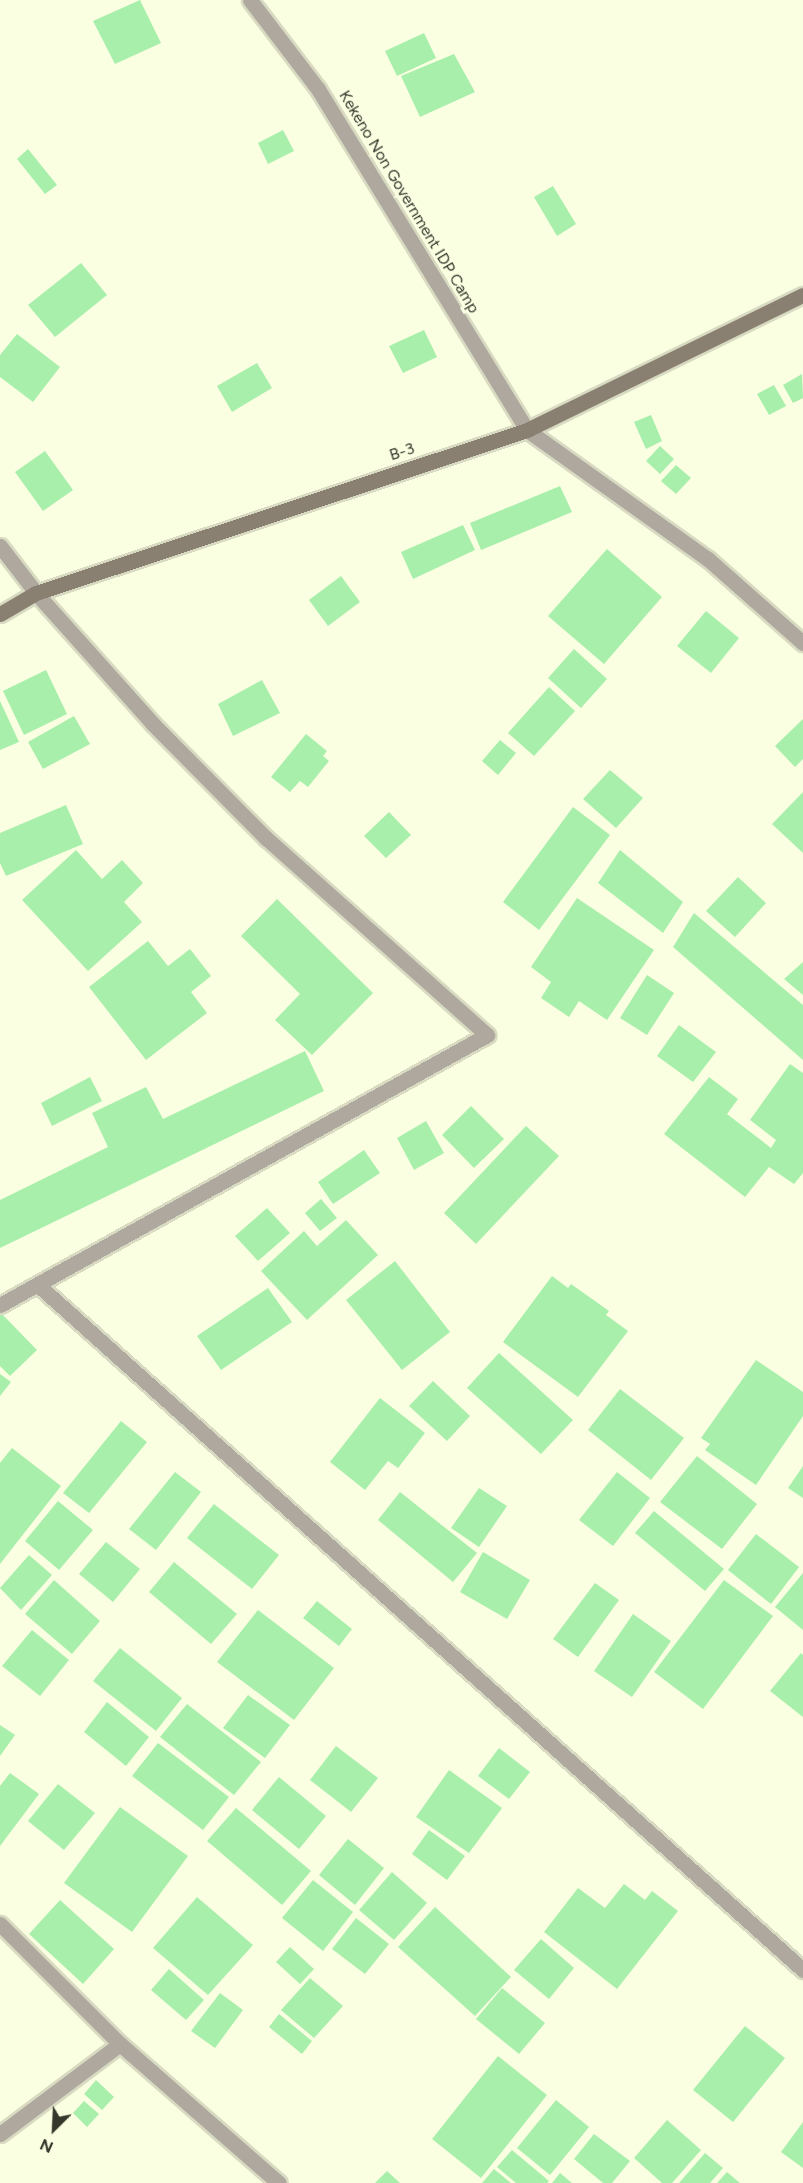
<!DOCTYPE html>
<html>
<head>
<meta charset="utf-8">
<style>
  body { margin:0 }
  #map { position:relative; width:803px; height:2183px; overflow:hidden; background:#fbffe2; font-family:Figtree,sans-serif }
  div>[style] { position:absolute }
  .building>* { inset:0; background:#a8efac }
  .roads { filter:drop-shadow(2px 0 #d8dbc1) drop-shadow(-2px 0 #d8dbc1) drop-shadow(0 2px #d8dbc1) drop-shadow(0 -2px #d8dbc1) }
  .street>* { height:15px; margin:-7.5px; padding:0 7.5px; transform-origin:7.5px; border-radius:7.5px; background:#afa89e }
  .secondary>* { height:15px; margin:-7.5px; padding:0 7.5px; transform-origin:7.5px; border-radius:7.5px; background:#8a8071 }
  span { translate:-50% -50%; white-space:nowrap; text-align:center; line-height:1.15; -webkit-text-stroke:6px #fbffe2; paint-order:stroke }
  .street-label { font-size:16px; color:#36372c }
  .north { position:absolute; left:24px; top:2099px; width:60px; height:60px; -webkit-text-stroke:4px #fbffe2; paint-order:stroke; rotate:204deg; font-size:16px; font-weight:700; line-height:24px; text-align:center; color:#36372c }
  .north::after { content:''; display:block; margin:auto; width:21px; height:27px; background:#36372c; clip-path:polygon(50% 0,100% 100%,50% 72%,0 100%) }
</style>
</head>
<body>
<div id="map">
  <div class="building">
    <i style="clip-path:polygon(140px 0,161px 43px,115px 64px,93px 21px)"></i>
    <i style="clip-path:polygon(424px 33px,436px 58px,397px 76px,385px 51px)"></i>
    <i style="clip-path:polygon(454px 54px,475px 92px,420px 117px,401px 76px)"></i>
    <i style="clip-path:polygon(283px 130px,294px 151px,268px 164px,258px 143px)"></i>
    <i style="clip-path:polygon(28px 149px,57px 185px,45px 194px,17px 159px)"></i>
    <i style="clip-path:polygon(553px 186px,576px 224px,557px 236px,534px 197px)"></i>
    <i style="clip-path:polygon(81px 263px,107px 295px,55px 337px,28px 305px)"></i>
    <i style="clip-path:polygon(424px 330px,437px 357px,403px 373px,389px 346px)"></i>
    <i style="clip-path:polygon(17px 334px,60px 367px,33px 402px,0 377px,0 355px)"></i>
    <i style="clip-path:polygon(257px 363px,272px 388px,232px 412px,217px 386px)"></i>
    <i style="clip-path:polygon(802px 374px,803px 398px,793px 403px,783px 385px)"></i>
    <i style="clip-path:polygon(774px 385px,786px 406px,769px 415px,757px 394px)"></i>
    <i style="clip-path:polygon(651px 415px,662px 441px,646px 449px,634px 422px)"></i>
    <i style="clip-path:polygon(660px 446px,674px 459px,660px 474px,646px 461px)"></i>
    <i style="clip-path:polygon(45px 451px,73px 490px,43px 511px,15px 472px)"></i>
    <i style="clip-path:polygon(676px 465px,691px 478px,676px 494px,661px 481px)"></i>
    <i style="clip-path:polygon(560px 486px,572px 512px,481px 550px,470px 523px)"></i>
    <i style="clip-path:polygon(463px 525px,475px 550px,413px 579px,401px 552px)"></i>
    <i style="clip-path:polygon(607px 549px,662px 597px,604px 664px,548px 616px)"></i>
    <i style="clip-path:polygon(341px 576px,360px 602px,328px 626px,309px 600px)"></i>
    <i style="clip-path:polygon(706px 611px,739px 638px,711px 673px,677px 646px)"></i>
    <i style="clip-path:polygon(574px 649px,607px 679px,581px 708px,548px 678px)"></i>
    <i style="clip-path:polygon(46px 670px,67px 714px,24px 735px,3px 691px)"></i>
    <i style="clip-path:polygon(262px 680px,280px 713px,233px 736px,218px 704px)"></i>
    <i style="clip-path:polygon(549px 687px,575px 711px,534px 756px,508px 733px)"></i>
    <i style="clip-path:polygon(0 701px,19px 742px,0 750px)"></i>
    <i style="clip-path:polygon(74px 716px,90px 744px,43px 769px,28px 742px)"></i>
    <i style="clip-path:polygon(803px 719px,803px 759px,795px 767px,775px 746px)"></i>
    <i style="clip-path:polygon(306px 734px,327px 751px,323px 756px,329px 761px,308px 787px,300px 781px,290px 792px,271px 777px)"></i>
    <i style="clip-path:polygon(500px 740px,516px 753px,498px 775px,482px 761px)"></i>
    <i style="clip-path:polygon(610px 770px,643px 798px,616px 828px,583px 799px)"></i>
    <i style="clip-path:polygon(803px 792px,803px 853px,772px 824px)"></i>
    <i style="clip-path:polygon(66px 805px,83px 844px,6px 876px,0 863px,0 833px)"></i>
    <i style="clip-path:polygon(573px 807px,610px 835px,539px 930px,503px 902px)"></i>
    <i style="clip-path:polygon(389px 812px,411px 835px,386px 858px,364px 836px)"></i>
    <i style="clip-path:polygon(76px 850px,102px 879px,122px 860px,143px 883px,124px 902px,142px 922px,88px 971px,22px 900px)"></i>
    <i style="clip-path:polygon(620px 850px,683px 902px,663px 933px,598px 883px)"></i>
    <i style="clip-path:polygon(738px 877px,766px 903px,735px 937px,706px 911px)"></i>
    <i style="clip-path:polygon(577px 898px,654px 950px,607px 1020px,579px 1001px,569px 1017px,541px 998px,551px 982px,531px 967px)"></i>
    <i style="clip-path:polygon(277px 899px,373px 993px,312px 1055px,275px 1020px,300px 994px,241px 936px)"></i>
    <i style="clip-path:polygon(694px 913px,803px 1005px,803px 1060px,673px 947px)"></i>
    <i style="clip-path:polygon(148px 941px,168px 966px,190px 949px,211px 976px,191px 992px,207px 1013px,146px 1060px,89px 987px)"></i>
    <i style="clip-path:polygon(803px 962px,803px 995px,784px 979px)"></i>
    <i style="clip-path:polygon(647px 975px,674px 993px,647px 1035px,620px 1018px)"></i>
    <i style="clip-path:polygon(679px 1025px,716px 1052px,693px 1082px,657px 1056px)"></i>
    <i style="clip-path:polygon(305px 1051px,324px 1091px,0 1248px,0 1200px,108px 1147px,92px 1113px,146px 1087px,163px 1119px)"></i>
    <i style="clip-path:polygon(790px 1064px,803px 1073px,803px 1173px,794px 1184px,769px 1167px,745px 1197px,664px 1134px,709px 1077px,738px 1099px,727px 1114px,771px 1148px,776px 1140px,750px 1120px)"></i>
    <i style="clip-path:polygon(90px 1077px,102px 1101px,52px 1126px,41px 1103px)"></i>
    <i style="clip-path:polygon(471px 1106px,504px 1139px,474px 1168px,442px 1135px)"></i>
    <i style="clip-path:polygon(426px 1121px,444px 1153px,414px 1170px,397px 1138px)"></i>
    <i style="clip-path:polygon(526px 1126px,559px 1156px,476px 1244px,444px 1213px)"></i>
    <i style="clip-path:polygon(364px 1150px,380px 1173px,333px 1204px,318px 1182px)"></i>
    <i style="clip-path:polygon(321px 1199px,337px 1218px,320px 1231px,305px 1213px)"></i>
    <i style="clip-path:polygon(267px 1208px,290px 1233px,258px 1261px,235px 1236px)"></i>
    <i style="clip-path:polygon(346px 1220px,378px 1255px,307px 1320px,261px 1271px,304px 1231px,317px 1246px)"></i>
    <i style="clip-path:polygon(395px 1261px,450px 1332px,402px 1370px,346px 1300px)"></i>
    <i style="clip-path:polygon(552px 1276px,568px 1288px,571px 1284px,609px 1311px,606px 1315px,628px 1331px,578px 1397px,503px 1342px)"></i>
    <i style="clip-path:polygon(268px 1288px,292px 1322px,221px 1370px,197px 1336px)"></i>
    <i style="clip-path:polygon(0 1312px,37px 1350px,10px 1376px,0 1366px)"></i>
    <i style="clip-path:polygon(499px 1353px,573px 1420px,541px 1454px,467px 1388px)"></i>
    <i style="clip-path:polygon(756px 1360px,803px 1392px,803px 1416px,756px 1485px,705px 1450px,710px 1444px,701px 1438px)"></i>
    <i style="clip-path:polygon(0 1374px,11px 1382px,0 1396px)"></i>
    <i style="clip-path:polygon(433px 1381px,470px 1416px,447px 1441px,409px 1406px)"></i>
    <i style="clip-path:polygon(620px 1389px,684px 1438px,651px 1480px,588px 1430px)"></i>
    <i style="clip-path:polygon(380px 1398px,425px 1433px,398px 1468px,388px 1461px,365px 1490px,330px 1462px)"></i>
    <i style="clip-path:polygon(121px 1421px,147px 1442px,89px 1513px,63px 1493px)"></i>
    <i style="clip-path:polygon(12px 1448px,61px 1486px,0 1564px,0 1463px)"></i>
    <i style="clip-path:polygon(697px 1456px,757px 1504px,722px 1549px,660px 1502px)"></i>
    <i style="clip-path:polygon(803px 1466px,803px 1498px,788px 1488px)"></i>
    <i style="clip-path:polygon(175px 1472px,201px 1492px,156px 1550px,129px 1529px)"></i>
    <i style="clip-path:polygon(617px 1472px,650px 1498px,613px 1546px,579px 1520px)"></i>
    <i style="clip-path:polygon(479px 1488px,507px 1506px,479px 1547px,451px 1528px)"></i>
    <i style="clip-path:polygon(400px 1492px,477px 1553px,453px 1582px,378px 1520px)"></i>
    <i style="clip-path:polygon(58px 1501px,93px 1530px,59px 1570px,25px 1541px)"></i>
    <i style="clip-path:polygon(214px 1504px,279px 1555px,252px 1589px,187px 1538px)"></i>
    <i style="clip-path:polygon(654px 1511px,724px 1569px,705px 1591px,635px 1533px)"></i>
    <i style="clip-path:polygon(756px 1534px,799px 1567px,771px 1604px,728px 1570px)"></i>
    <i style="clip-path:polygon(106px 1542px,140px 1569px,113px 1602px,79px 1574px)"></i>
    <i style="clip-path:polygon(483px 1552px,530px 1580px,507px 1619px,460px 1592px)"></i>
    <i style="clip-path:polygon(29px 1555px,52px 1575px,21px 1610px,0 1588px)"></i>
    <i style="clip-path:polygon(174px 1562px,237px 1614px,211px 1644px,149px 1592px)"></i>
    <i style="clip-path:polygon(803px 1573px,803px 1630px,775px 1607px)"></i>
    <i style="clip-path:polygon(54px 1580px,100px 1621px,72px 1654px,25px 1614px)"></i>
    <i style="clip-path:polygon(724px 1580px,773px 1616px,703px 1709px,654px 1672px)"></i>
    <i style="clip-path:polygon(595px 1583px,619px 1600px,578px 1657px,553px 1639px)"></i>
    <i style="clip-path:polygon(317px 1601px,352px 1629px,339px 1646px,303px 1618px)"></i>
    <i style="clip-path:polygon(258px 1610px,334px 1668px,294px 1720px,217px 1662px)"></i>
    <i style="clip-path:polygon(633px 1614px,671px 1641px,632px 1697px,594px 1671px)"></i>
    <i style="clip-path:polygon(32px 1630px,69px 1660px,40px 1696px,2px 1666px)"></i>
    <i style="clip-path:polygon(120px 1648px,182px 1698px,156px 1731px,93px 1681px)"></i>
    <i style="clip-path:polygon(801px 1653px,803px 1655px,803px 1717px,770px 1691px)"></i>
    <i style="clip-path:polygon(248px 1695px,290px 1725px,265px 1758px,223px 1728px)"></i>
    <i style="clip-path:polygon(107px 1702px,149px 1737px,126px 1766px,84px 1732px)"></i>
    <i style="clip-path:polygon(187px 1704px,261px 1762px,234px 1795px,160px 1737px)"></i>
    <i style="clip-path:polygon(0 1725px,15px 1735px,0 1756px)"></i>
    <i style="clip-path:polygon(158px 1743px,229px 1797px,203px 1830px,132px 1776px)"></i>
    <i style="clip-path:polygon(336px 1746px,378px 1778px,351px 1812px,310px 1780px)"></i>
    <i style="clip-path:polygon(499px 1748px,530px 1772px,509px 1799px,478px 1776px)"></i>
    <i style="clip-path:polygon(449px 1770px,502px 1808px,469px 1853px,416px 1817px)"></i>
    <i style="clip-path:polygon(10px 1773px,39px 1794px,0 1846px,0 1786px)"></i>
    <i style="clip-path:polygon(279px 1777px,326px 1816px,299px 1849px,252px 1810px)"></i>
    <i style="clip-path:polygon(58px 1784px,95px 1813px,64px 1850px,28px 1821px)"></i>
    <i style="clip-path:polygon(120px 1807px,188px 1856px,132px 1932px,64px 1883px)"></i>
    <i style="clip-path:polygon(236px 1808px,311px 1871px,282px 1905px,207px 1841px)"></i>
    <i style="clip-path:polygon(429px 1830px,465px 1856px,447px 1880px,412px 1854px)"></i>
    <i style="clip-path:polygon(348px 1839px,384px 1868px,355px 1905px,319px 1875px)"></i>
    <i style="clip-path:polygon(392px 1872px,427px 1903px,394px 1940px,359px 1910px)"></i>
    <i style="clip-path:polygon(313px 1880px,353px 1912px,323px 1951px,282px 1918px)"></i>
    <i style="clip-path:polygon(624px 1884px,645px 1900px,652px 1891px,678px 1911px,617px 1989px,544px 1932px,578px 1888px,605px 1908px)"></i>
    <i style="clip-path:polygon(197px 1897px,253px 1945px,208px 1995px,153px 1948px)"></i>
    <i style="clip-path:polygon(60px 1900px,114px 1949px,83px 1984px,29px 1934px)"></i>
    <i style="clip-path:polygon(435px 1907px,511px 1977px,475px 2016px,398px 1947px)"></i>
    <i style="clip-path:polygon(356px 1918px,389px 1944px,365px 1974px,332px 1949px)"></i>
    <i style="clip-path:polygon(541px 1939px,574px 1968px,549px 1999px,514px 1970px)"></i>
    <i style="clip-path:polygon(290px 1947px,314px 1969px,300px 1984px,276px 1962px)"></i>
    <i style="clip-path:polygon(169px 1969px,204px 2000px,186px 2020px,151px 1990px)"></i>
    <i style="clip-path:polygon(310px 1978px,343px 2006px,314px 2038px,281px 2010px)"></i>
    <i style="clip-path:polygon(502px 1988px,545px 2023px,519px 2054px,476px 2019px)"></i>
    <i style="clip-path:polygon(220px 1993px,243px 2010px,215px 2048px,191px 2031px)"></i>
    <i style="clip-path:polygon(279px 2014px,312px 2041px,302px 2054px,269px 2027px)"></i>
    <i style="clip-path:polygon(745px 2026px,785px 2058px,733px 2122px,693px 2090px)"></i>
    <i style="clip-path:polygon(498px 2056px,547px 2095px,481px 2178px,432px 2139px)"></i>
    <i style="clip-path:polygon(96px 2080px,114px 2097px,102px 2110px,84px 2094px)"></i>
    <i style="clip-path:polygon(556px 2100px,589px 2127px,550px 2175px,517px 2148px)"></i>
    <i style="clip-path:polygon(84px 2101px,99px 2114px,87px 2127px,73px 2113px)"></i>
    <i style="clip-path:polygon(667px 2120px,701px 2150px,672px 2183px,662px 2183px,634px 2158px)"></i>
    <i style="clip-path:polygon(803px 2122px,803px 2168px,781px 2152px)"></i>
    <i style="clip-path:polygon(594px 2134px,630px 2161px,612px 2183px,603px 2183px,574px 2159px)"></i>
    <i style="clip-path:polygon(512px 2150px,549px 2181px,547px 2183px,516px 2183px,497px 2167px)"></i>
    <i style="clip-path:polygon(705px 2153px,723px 2168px,710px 2183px,679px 2183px)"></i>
    <i style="clip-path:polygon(494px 2169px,511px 2183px,482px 2183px)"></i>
    <i style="clip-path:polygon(387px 2171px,400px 2183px,375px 2183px)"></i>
    <i style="clip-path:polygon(727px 2172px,740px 2183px,717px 2183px)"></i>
    <i style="clip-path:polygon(560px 2173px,572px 2183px,552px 2183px)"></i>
  </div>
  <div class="roads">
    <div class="street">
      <i style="left:250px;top:0;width:112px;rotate:52.6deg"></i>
      <i style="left:318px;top:89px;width:400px;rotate:58.5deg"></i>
      <i style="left:527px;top:430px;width:222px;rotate:35.5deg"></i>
      <i style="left:708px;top:559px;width:127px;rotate:41.5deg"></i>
      <i style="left:0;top:546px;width:59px;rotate:52.5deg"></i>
      <i style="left:36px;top:593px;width:176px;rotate:48.2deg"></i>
      <i style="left:153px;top:724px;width:161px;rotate:45.3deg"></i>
      <i style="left:266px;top:838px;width:296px;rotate:41.7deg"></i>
      <i style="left:487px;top:1035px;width:557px;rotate:151deg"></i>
      <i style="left:38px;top:1285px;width:1027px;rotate:41.84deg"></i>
      <i style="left:0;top:1924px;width:170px;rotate:45deg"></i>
      <i style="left:120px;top:2044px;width:211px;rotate:41.2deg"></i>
      <i style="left:0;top:2134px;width:150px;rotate:-36.9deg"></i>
    </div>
    <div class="secondary">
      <i style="left:0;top:614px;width:42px;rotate:-30.3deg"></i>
      <i style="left:36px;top:593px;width:517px;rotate:-18.36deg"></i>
      <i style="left:527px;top:430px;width:307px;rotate:-26.1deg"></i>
    </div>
  </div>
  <div class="street-label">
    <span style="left:409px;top:202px;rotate:59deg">Kekeno Non Government IDP Camp</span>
    <span style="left:402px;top:452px;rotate:-18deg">B-3</span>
  </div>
  <div class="north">N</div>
</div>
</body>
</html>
